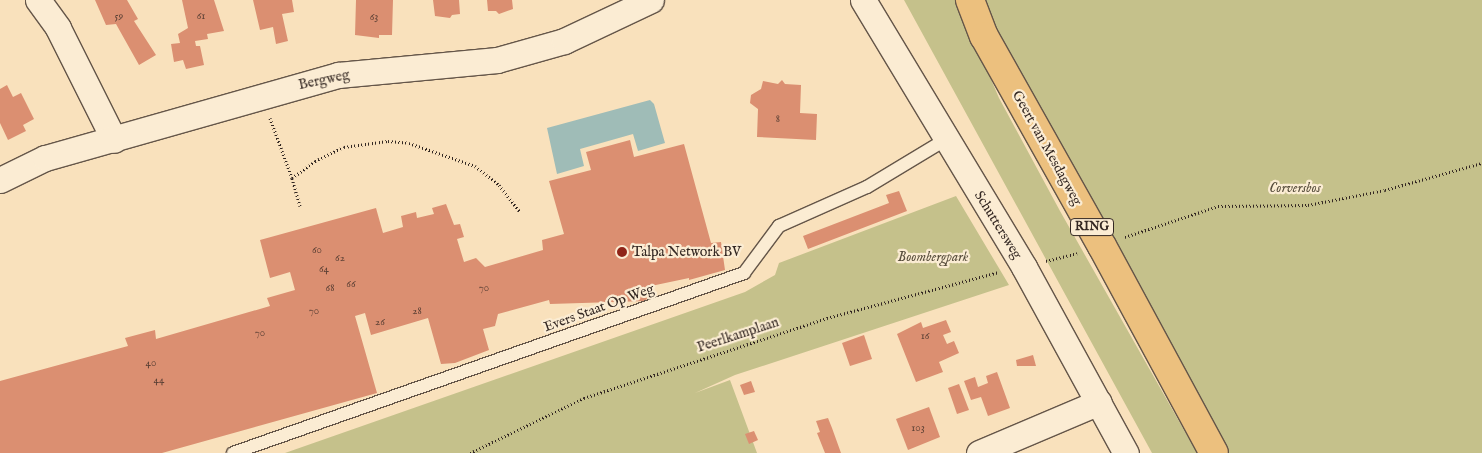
<!DOCTYPE html>
<html>
<head>
<meta charset="utf-8">
<style>
  body { margin:0 }
  #map { position:relative; width:1482px; height:453px; overflow:hidden; background:#f9e1bc; font-family:"IM FELL English",serif }
  div>[style] { position:absolute }
  .green>* { inset:0; background:#c5c18b }
  .water>* { inset:0; background:#9fbcb7 }
  .building>* { inset:0; background:#db8f71 }
  .path>* { height:3px; margin-top:-1.5px; transform-origin:0; background:repeating-linear-gradient(90deg,#342823 0 1px,transparent 0 3.5px) }
  .roads { filter:drop-shadow(1px 0 #655649) drop-shadow(-1px 0 #655649) drop-shadow(0 1px #655649) drop-shadow(0 -1px #655649) }
  .service>* { height:12px; margin:-6px; padding:0 6px; transform-origin:6px; border-radius:6px; background:#fbecd3 }
  .minor>* { height:25px; margin:-12.5px; padding:0 12.5px; transform-origin:12.5px; border-radius:12.5px; background:#fbecd3 }
  .primary>* { height:28px; margin:-14px; padding:0 14px; transform-origin:14px; border-radius:14px; background:#ecc07e }
  .dots>* { width:14px; height:14px; translate:-50% -50%; box-sizing:border-box; border:2px solid #fbecd3; border-radius:50% }
  span { translate:-50% -50%; white-space:nowrap; text-align:center; line-height:1.15; -webkit-text-stroke:4.5px #fbecd3; paint-order:stroke }
  .number-label { font-size:11px; color:#5e4236 }
  .number-label span { -webkit-text-stroke-width:0 }
  .shield-label span { padding:1px 4px; background:#fbecd3; border:1px solid; border-radius:4px; -webkit-text-stroke-width:0 }
  .shield-label { font-size:12px; color:#342823; font-weight:700 }
  .street-label { font-size:14px; color:#342823 }
  .park-label { font-size:14px; color:#584e3d; font-style:italic }
  .poi-label { font-size:14px; color:#342823 }
  .left { translate:0 -50%; text-align:left }
</style>
</head>
<body>
<div id="map">
  <div class="green">
    <i style="clip-path:polygon(904px 0,957px 0,999px 98px,1060px 211px,1197px 453px,1152px 453px)"></i>
    <i style="clip-path:polygon(978px 0,1482px 0,1482px 453px,1229px 453px)"></i>
    <i style="clip-path:polygon(956px 196px,1009px 285px,735px 375px,695px 393px,730px 380px,757px 453px,285px 453px,745px 292px,775px 275px,779px 263px)"></i>
  </div>
  <div class="water">
    <i style="clip-path:polygon(650px 100px,654px 104px,665px 143px,638px 151px,633px 134px,580px 149px,584px 166px,557px 174px,547px 128px)"></i>
  </div>
  <div class="building">
    <i style="clip-path:polygon(95px 0,127px 0,138px 19px,134px 21px,156px 55px,139px 65px,116px 24px,106px 25px)"></i>
    <i style="clip-path:polygon(182px 0,214px 0,224px 31px,207px 34px,208px 39px,195px 41px,196px 46px,200px 46px,204px 65px,186px 69px,183px 60px,174px 62px,171px 44px,180px 43px,178px 34px,188px 28px)"></i>
    <i style="clip-path:polygon(253px 0,292px 0,294px 12px,282px 14px,288px 41px,276px 44px,273px 27px,260px 30px)"></i>
    <i style="clip-path:polygon(356px 0,393px 0,392px 35px,379px 35px,379px 38px,355px 35px)"></i>
    <i style="clip-path:polygon(433px 0,459px 0,460px 14px,452px 15px,450px 18px,435px 16px)"></i>
    <i style="clip-path:polygon(487px 0,512px 0,513px 9px,499px 14px,496px 11px,488px 11px)"></i>
    <i style="clip-path:polygon(782px 80px,785px 84px,801px 85px,800px 113px,817px 114px,816px 140px,757px 137px,758px 109px,750px 103px,751px 95px,761px 89px,763px 81px,778px 84px)"></i>
    <i style="clip-path:polygon(7px 85px,13px 97px,21px 93px,34px 119px,23px 125px,26px 131px,8px 140px,0 123px,0 89px)"></i>
    <i style="clip-path:polygon(630px 140px,634px 157px,684px 144px,711px 243px,721px 242px,725px 270px,689px 280px,689px 278px,651px 286px,646px 301px,550px 304px,549px 300px,498px 314px,495px 326px,483px 329px,489px 350px,455px 363px,441px 364px,428px 318px,371px 335px,365px 313px,355px 316px,377px 393px,162px 453px,0 453px,0 381px,128px 346px,125px 338px,155px 330px,156px 339px,270px 306px,267px 298px,295px 290px,290px 272px,270px 278px,260px 240px,376px 208px,383px 233px,403px 227px,401px 216px,416px 212px,417px 218px,434px 214px,432px 208px,446px 204px,454px 225px,460px 224px,464px 237px,457px 239px,464px 262px,476px 258px,485px 267px,543px 250px,542px 240px,564px 234px,549px 181px,591px 170px,586px 152px)"></i>
    <i style="clip-path:polygon(899px 191px,907px 211px,808px 249px,803px 236px,889px 203px,886px 195px)"></i>
    <i style="clip-path:polygon(946px 320px,951px 332px,943px 335px,947px 344px,954px 341px,959px 353px,939px 362px,943px 372px,916px 382px,897px 334px,921px 322px,923px 328px)"></i>
    <i style="clip-path:polygon(864px 335px,872px 359px,850px 366px,842px 343px)"></i>
    <i style="clip-path:polygon(1033px 355px,1036px 366px,1017px 366px,1016px 360px)"></i>
    <i style="clip-path:polygon(997px 372px,1010px 408px,988px 416px,981px 397px,971px 400px,964px 381px,975px 377px,978px 387px,988px 383px,986px 376px)"></i>
    <i style="clip-path:polygon(751px 381px,755px 392px,744px 395px,740px 385px)"></i>
    <i style="clip-path:polygon(959px 384px,969px 410px,957px 414px,948px 388px)"></i>
    <i style="clip-path:polygon(929px 407px,940px 437px,908px 450px,896px 419px)"></i>
    <i style="clip-path:polygon(828px 418px,832px 428px,841px 453px,825px 453px,817px 433px,820px 432px,816px 421px)"></i>
    <i style="clip-path:polygon(754px 431px,758px 440px,749px 444px,745px 434px)"></i>
  </div>
  <div class="path">
    <i style="left:270px;top:118px;width:64px;rotate:69.9deg"></i>
    <i style="left:300px;top:206px;width:29px;rotate:-106deg"></i>
    <i style="left:292px;top:178px;width:29px;rotate:-36deg"></i>
    <i style="left:315px;top:161px;width:32px;rotate:-26deg"></i>
    <i style="left:344px;top:147px;width:44px;rotate:-7.8deg"></i>
    <i style="left:388px;top:141px;width:21px;rotate:5deg"></i>
    <i style="left:409px;top:143px;width:70px;rotate:19.2deg"></i>
    <i style="left:475px;top:166px;width:31px;rotate:38deg"></i>
    <i style="left:499px;top:185px;width:33px;rotate:52deg"></i>
    <i style="left:1125px;top:237px;width:98px;rotate:-18.4deg"></i>
    <i style="left:1218px;top:206px;width:90px;rotate:-0.6deg"></i>
    <i style="left:1308px;top:205px;width:78px;rotate:-11deg"></i>
    <i style="left:1385px;top:190px;width:101px;rotate:-15.6deg"></i>
    <i style="left:1046px;top:261px;width:32px;rotate:-14deg"></i>
    <i style="left:470px;top:453px;width:127px;rotate:-25.8deg"></i>
    <i style="left:584px;top:398px;width:256px;rotate:-18.2deg"></i>
    <i style="left:827px;top:318px;width:178px;rotate:-15deg"></i>
  </div>
  <div class="roads">
    <div class="service">
      <i style="left:233px;top:453px;width:542px;rotate:-19.4deg"></i>
      <i style="left:744px;top:273px;width:59px;rotate:-53.3deg"></i>
      <i style="left:779px;top:226px;width:96px;rotate:-23.9deg"></i>
      <i style="left:867px;top:187px;width:91px;rotate:-31.1deg"></i>
    </div>
    <div class="minor">
      <i style="left:38px;top:0;width:34px;rotate:54deg"></i>
      <i style="left:58px;top:28px;width:125px;rotate:63.4deg"></i>
      <i style="left:863px;top:0;width:312px;rotate:58.9deg"></i>
      <i style="left:1024px;top:267px;width:212px;rotate:61.3deg"></i>
      <i style="left:0;top:180px;width:50px;rotate:-26.1deg"></i>
      <i style="left:45px;top:158px;width:305px;rotate:-15.8deg"></i>
      <i style="left:338px;top:75px;width:160px;rotate:-5.4deg"></i>
      <i style="left:497px;top:60px;width:70px;rotate:-15.8deg"></i>
      <i style="left:564px;top:41px;width:96px;rotate:-25.2deg"></i>
      <i style="left:979px;top:453px;width:130px;rotate:-23deg"></i>
    </div>
    <div class="primary">
      <i style="left:970px;top:0;width:39px;rotate:69deg"></i>
      <i style="left:984px;top:36px;width:241px;rotate:60.7deg"></i>
      <i style="left:1102px;top:246px;width:235px;rotate:61.6deg"></i>
    </div>
  </div>
  <div class="dots">
    <i style="left:622px;top:252px;background:#8f2418"></i>
  </div>
  <div class="number-label">
    <span style="left:119px;top:16px">59</span>
    <span style="left:201px;top:16px">61</span>
    <span style="left:374px;top:17px">63</span>
    <span style="left:778px;top:119px">8</span>
    <span style="left:317px;top:250px">60</span>
    <span style="left:340px;top:258px">62</span>
    <span style="left:324px;top:269px">64</span>
    <span style="left:351px;top:284px">66</span>
    <span style="left:330px;top:288px">68</span>
    <span style="left:484px;top:288px">70</span>
    <span style="left:314px;top:311px">70</span>
    <span style="left:417px;top:311px">28</span>
    <span style="left:380px;top:322px">26</span>
    <span style="left:260px;top:333px">70</span>
    <span style="left:925px;top:336px">16</span>
    <span style="left:151px;top:363px">40</span>
    <span style="left:159px;top:380px">44</span>
    <span style="left:918px;top:428px">103</span>
  </div>
  <div class="shield-label">
    <span style="left:1092px;top:227px">RING</span>
  </div>
  <div class="street-label">
    <span style="left:324px;top:80px;rotate:-12deg">Bergweg</span>
    <span style="left:1047px;top:148px;rotate:61deg">Geert van Mesdagweg</span>
    <span style="left:998px;top:225px;rotate:58deg">Schuttersweg</span>
    <span style="left:599px;top:308px;rotate:-20deg">Evers Staat Op Weg</span>
    <span style="left:738px;top:335px;rotate:-18deg">Peerlkamplaan</span>
  </div>
  <div class="park-label">
    <span style="left:1295px;top:188px">Corversbos</span>
    <span style="left:933px;top:257px">Boombergpark</span>
  </div>
  <div class="poi-label">
    <span class="left" style="left:632px;top:252px">Talpa Network BV</span>
  </div>
</div>
</body>
</html>
